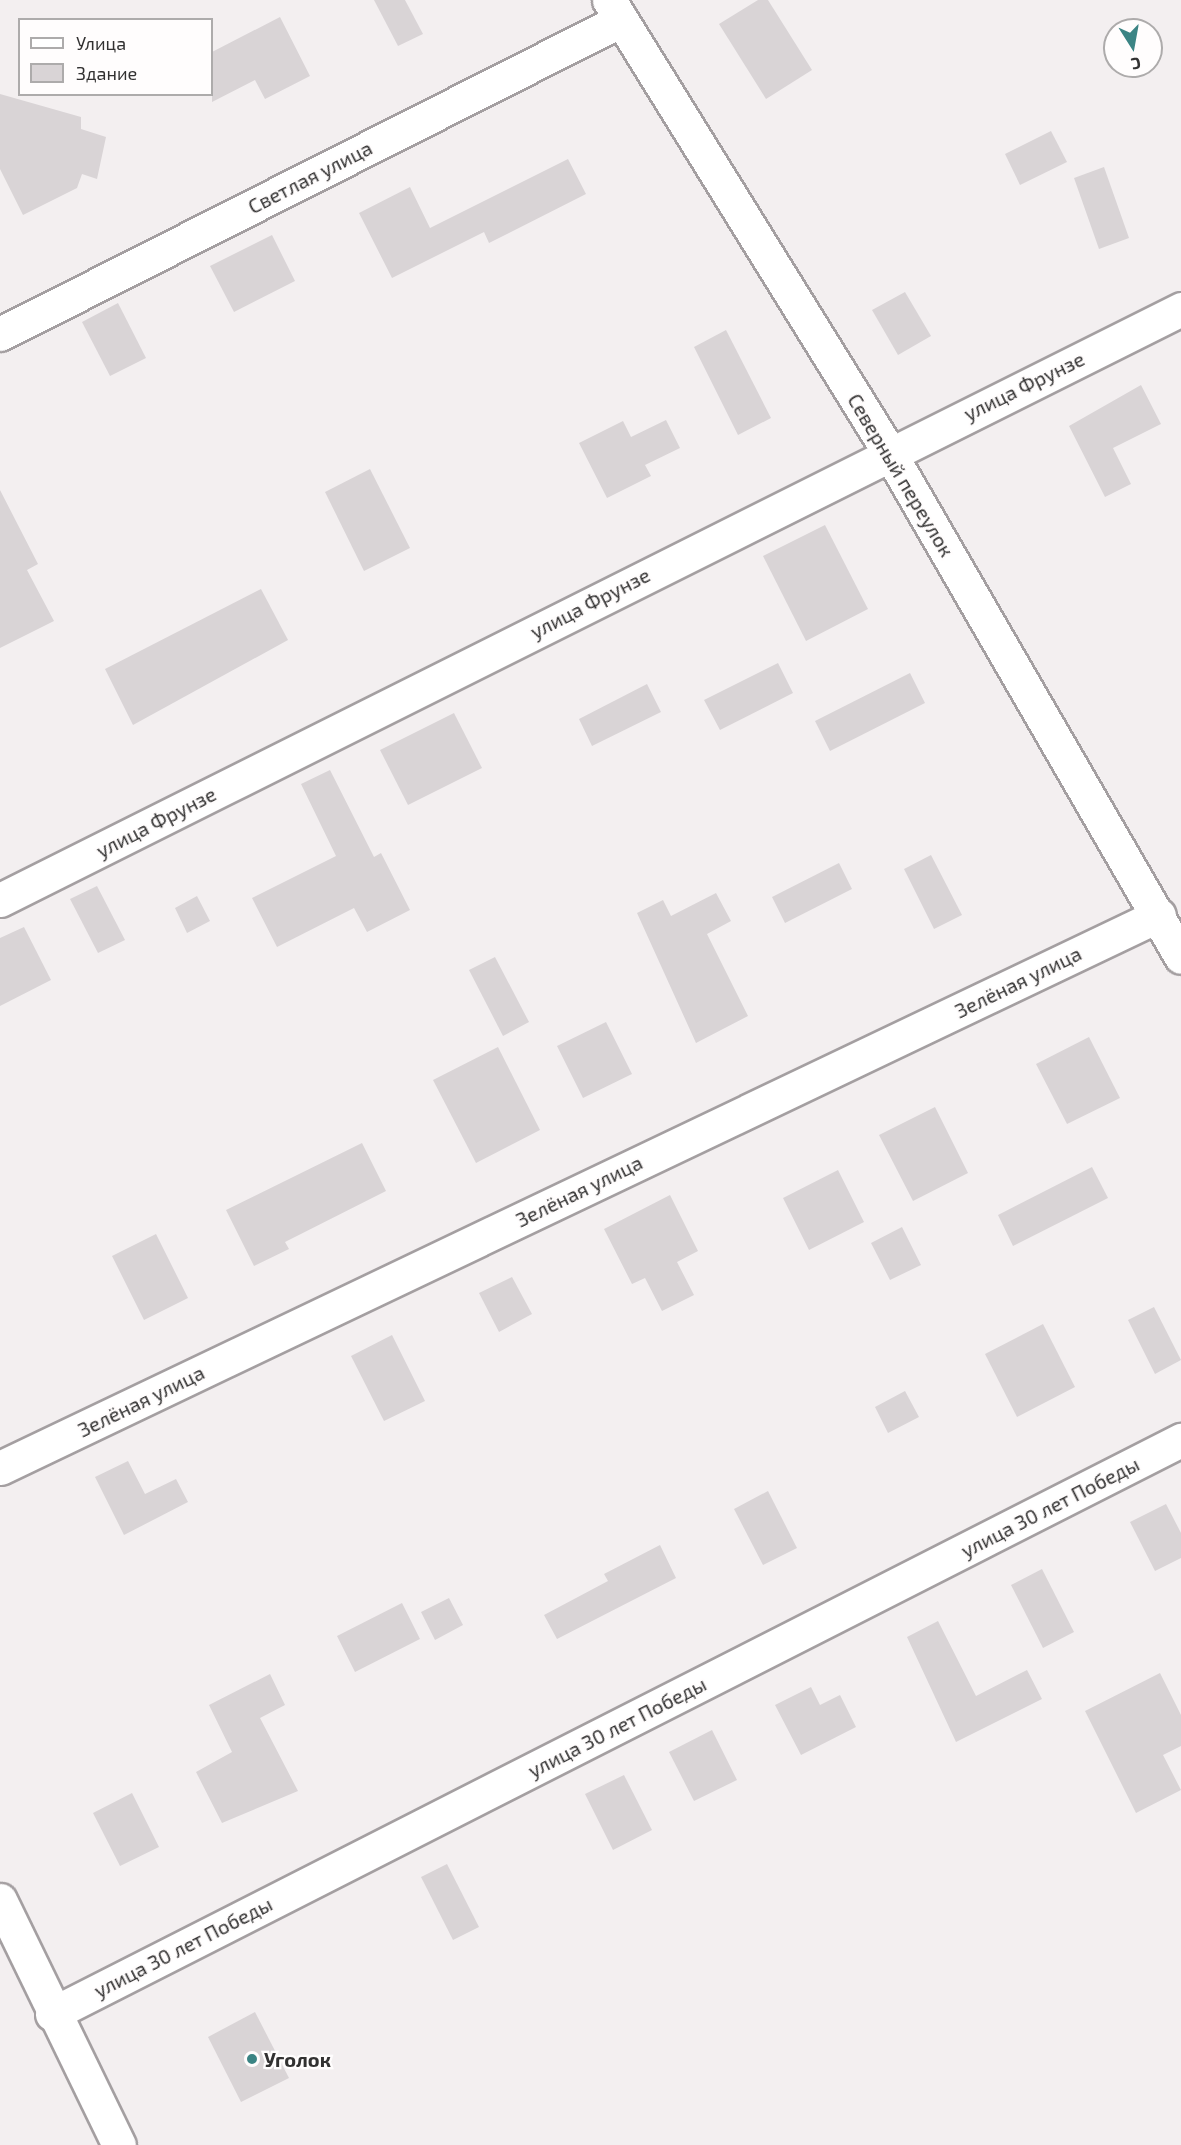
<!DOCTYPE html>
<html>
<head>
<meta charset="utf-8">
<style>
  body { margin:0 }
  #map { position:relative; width:1181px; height:2145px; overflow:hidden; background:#f3eff0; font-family:"Exo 2",sans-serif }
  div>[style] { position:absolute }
  .building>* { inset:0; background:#d9d4d6 }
  .roads { filter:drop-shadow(2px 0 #a49fa1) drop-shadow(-2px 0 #a49fa1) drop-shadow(0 2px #a49fa1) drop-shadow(0 -2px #a49fa1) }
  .minor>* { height:33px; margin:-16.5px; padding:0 16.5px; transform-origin:16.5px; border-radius:16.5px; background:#fff }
  .tertiary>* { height:33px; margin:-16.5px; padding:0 16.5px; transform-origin:16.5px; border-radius:16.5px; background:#fff }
  .dots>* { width:16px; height:16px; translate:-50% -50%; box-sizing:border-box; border:3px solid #fffdfd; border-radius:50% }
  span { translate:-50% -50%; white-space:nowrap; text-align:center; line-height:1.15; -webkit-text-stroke:4.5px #fffdfd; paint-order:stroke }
  .street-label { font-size:20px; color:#323131 }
  .poi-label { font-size:20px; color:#323131; font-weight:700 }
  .left { translate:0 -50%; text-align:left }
  .legend { position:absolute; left:18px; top:18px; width:195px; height:78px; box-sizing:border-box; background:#fffdfd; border:2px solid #adabab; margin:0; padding:8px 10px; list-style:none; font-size:18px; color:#323131 }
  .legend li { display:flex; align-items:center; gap:12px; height:30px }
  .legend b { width:30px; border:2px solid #adabab }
  .north { position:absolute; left:1103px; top:18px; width:60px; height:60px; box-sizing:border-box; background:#fffdfd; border:2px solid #adabab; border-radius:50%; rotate:169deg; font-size:16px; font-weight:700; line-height:24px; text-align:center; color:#323131 }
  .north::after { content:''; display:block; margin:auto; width:21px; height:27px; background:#3b8484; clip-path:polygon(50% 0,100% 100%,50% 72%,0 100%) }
</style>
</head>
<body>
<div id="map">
  <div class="building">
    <i style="clip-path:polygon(374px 0,405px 0,423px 34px,398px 46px)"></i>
    <i style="clip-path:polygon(758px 0,768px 0,812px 70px,766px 99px,719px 24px)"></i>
    <i style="clip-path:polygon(280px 17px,310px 76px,265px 99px,255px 80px,212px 102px,212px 52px)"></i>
    <i style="clip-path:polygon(0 94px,81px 117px,81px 129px,106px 137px,97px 179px,82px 174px,77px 188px,23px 215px,0 169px)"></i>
    <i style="clip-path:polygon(1051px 131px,1067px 162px,1020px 185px,1005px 154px)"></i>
    <i style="clip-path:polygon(568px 159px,586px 194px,489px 243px,484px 232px,392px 278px,359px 213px,410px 187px,430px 228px)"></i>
    <i style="clip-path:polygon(1104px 167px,1129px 238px,1099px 249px,1074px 178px)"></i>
    <i style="clip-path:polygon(272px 235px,295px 281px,234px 312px,210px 266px)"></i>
    <i style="clip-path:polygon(905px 292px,931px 336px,898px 355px,872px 310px)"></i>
    <i style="clip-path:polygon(118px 303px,146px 358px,110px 376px,82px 322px)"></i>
    <i style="clip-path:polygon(726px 330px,771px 418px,738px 435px,694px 347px)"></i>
    <i style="clip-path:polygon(1141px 385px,1161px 424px,1113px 448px,1131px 484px,1105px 497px,1069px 426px)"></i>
    <i style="clip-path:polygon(666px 420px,680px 448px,645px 465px,651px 476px,607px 498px,579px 443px,623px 421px,631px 437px)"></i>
    <i style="clip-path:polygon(370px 469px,410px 548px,364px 571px,325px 492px)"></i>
    <i style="clip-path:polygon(0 490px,38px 564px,27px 570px,54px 621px,0 648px)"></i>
    <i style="clip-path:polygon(825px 525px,868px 609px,806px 641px,763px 556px)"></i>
    <i style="clip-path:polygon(261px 589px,288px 640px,133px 725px,105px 669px)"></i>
    <i style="clip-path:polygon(778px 663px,793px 693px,720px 730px,704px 700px)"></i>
    <i style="clip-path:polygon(910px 673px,925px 703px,830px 751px,815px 721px)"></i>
    <i style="clip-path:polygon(647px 684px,661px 712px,592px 746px,579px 719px)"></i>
    <i style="clip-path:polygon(454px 713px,482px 768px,408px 805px,380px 750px)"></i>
    <i style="clip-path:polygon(330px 770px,374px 857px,381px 853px,410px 910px,367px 932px,354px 908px,277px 947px,252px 898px,336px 856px,301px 784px)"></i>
    <i style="clip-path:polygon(931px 855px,962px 915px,934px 929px,904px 869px)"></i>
    <i style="clip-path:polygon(839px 863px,852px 889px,785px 923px,772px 897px)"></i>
    <i style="clip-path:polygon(97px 886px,125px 940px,98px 953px,70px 899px)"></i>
    <i style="clip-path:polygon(716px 893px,731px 921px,707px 934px,748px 1016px,696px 1043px,637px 913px,663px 900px,671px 916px)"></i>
    <i style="clip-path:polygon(197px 896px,210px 921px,187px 933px,175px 908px)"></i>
    <i style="clip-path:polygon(24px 927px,51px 980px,0 1006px,0 938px)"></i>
    <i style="clip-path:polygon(495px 957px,529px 1022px,503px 1036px,469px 970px)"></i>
    <i style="clip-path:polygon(606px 1022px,632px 1074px,583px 1098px,557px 1046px)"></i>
    <i style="clip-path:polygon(1089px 1037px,1120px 1098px,1067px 1124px,1036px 1064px)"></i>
    <i style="clip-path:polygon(498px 1047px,540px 1130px,476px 1163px,433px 1080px)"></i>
    <i style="clip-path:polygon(935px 1107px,968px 1173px,913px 1201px,879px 1135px)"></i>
    <i style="clip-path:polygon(362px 1143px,386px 1191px,285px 1242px,289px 1249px,254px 1266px,226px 1210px)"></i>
    <i style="clip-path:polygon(1092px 1167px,1108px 1198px,1013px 1246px,998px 1215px)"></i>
    <i style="clip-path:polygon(838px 1170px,864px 1222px,809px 1250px,783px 1198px)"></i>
    <i style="clip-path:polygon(670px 1195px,698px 1251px,677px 1262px,694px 1295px,662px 1311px,645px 1278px,632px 1284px,604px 1229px)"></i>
    <i style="clip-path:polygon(902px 1227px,921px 1265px,890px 1280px,871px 1243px)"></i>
    <i style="clip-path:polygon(156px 1234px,188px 1298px,144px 1320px,112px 1256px)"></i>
    <i style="clip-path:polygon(512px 1277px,532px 1314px,499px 1332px,479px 1293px)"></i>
    <i style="clip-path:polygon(1154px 1307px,1181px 1360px,1155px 1374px,1128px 1320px)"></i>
    <i style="clip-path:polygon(1043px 1324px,1075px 1387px,1017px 1417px,985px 1354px)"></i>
    <i style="clip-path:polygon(392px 1335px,425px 1401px,384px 1421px,351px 1356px)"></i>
    <i style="clip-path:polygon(905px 1391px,919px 1417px,888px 1433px,875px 1407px)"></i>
    <i style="clip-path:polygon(128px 1461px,145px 1494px,176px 1479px,188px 1502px,124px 1535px,95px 1477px)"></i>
    <i style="clip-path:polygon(768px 1491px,797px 1548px,763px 1565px,734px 1509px)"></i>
    <i style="clip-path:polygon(1166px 1504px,1181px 1533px,1181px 1558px,1155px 1571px,1130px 1522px)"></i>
    <i style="clip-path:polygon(660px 1545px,676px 1578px,557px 1639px,544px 1615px,608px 1581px,604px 1574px)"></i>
    <i style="clip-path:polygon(1042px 1569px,1074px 1632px,1043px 1648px,1011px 1585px)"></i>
    <i style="clip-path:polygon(449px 1598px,463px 1625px,435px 1640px,421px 1612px)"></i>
    <i style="clip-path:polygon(402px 1603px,420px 1639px,355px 1672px,337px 1636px)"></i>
    <i style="clip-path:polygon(938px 1621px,976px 1696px,1027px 1670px,1042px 1699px,956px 1742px,907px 1637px)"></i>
    <i style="clip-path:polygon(1160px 1673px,1181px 1715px,1181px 1746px,1163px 1755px,1181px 1790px,1136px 1813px,1085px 1711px)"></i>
    <i style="clip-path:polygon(270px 1674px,285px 1705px,260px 1718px,298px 1791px,222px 1823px,196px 1772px,232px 1752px,209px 1705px)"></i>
    <i style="clip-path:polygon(811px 1687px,820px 1705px,840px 1695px,856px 1727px,801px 1755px,775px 1705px)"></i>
    <i style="clip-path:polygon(712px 1730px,737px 1780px,694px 1801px,669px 1752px)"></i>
    <i style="clip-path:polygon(624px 1775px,652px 1830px,613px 1850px,585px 1794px)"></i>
    <i style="clip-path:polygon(132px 1793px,159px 1847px,120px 1866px,93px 1813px)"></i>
    <i style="clip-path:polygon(447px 1864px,479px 1927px,453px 1940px,421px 1877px)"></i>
    <i style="clip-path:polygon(255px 2012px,289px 2078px,241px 2102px,208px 2037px)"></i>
  </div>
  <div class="roads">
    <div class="minor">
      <i style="left:0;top:334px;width:696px;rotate:-26.82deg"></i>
      <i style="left:0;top:900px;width:1321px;rotate:-26.58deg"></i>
      <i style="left:0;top:1468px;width:1284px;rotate:-25.51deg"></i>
      <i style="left:52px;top:2014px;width:1267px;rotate:-26.95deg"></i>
    </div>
    <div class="tertiary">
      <i style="left:609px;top:0;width:532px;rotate:58.22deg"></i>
      <i style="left:889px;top:452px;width:583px;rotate:59.96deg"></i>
      <i style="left:0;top:1900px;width:272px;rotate:64.1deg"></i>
    </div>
  </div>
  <div class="dots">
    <i style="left:252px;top:2059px;background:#3b8484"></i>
  </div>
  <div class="street-label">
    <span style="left:310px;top:177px;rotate:-27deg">Светлая улица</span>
    <span style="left:1024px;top:386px;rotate:-26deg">улица Фрунзе</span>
    <span style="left:901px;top:475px;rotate:59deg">Северный переулок</span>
    <span style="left:590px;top:603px;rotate:-27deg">улица Фрунзе</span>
    <span style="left:156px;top:822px;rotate:-27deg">улица Фрунзе</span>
    <span style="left:1018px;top:982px;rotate:-26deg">Зелёная улица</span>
    <span style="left:579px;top:1191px;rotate:-26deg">Зелёная улица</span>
    <span style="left:141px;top:1401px;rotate:-26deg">Зелёная улица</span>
    <span style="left:1050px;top:1507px;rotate:-27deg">улица 30 лет Победы</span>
    <span style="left:617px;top:1727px;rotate:-27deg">улица 30 лет Победы</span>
    <span style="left:183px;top:1947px;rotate:-27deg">улица 30 лет Победы</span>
  </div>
  <div class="poi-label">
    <span class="left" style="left:264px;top:2059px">Уголок</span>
  </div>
  <ul class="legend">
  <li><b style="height:8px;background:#fff"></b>Улица</li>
  <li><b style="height:16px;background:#d9d4d6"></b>Здание</li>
  </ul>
  <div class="north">С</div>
</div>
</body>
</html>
